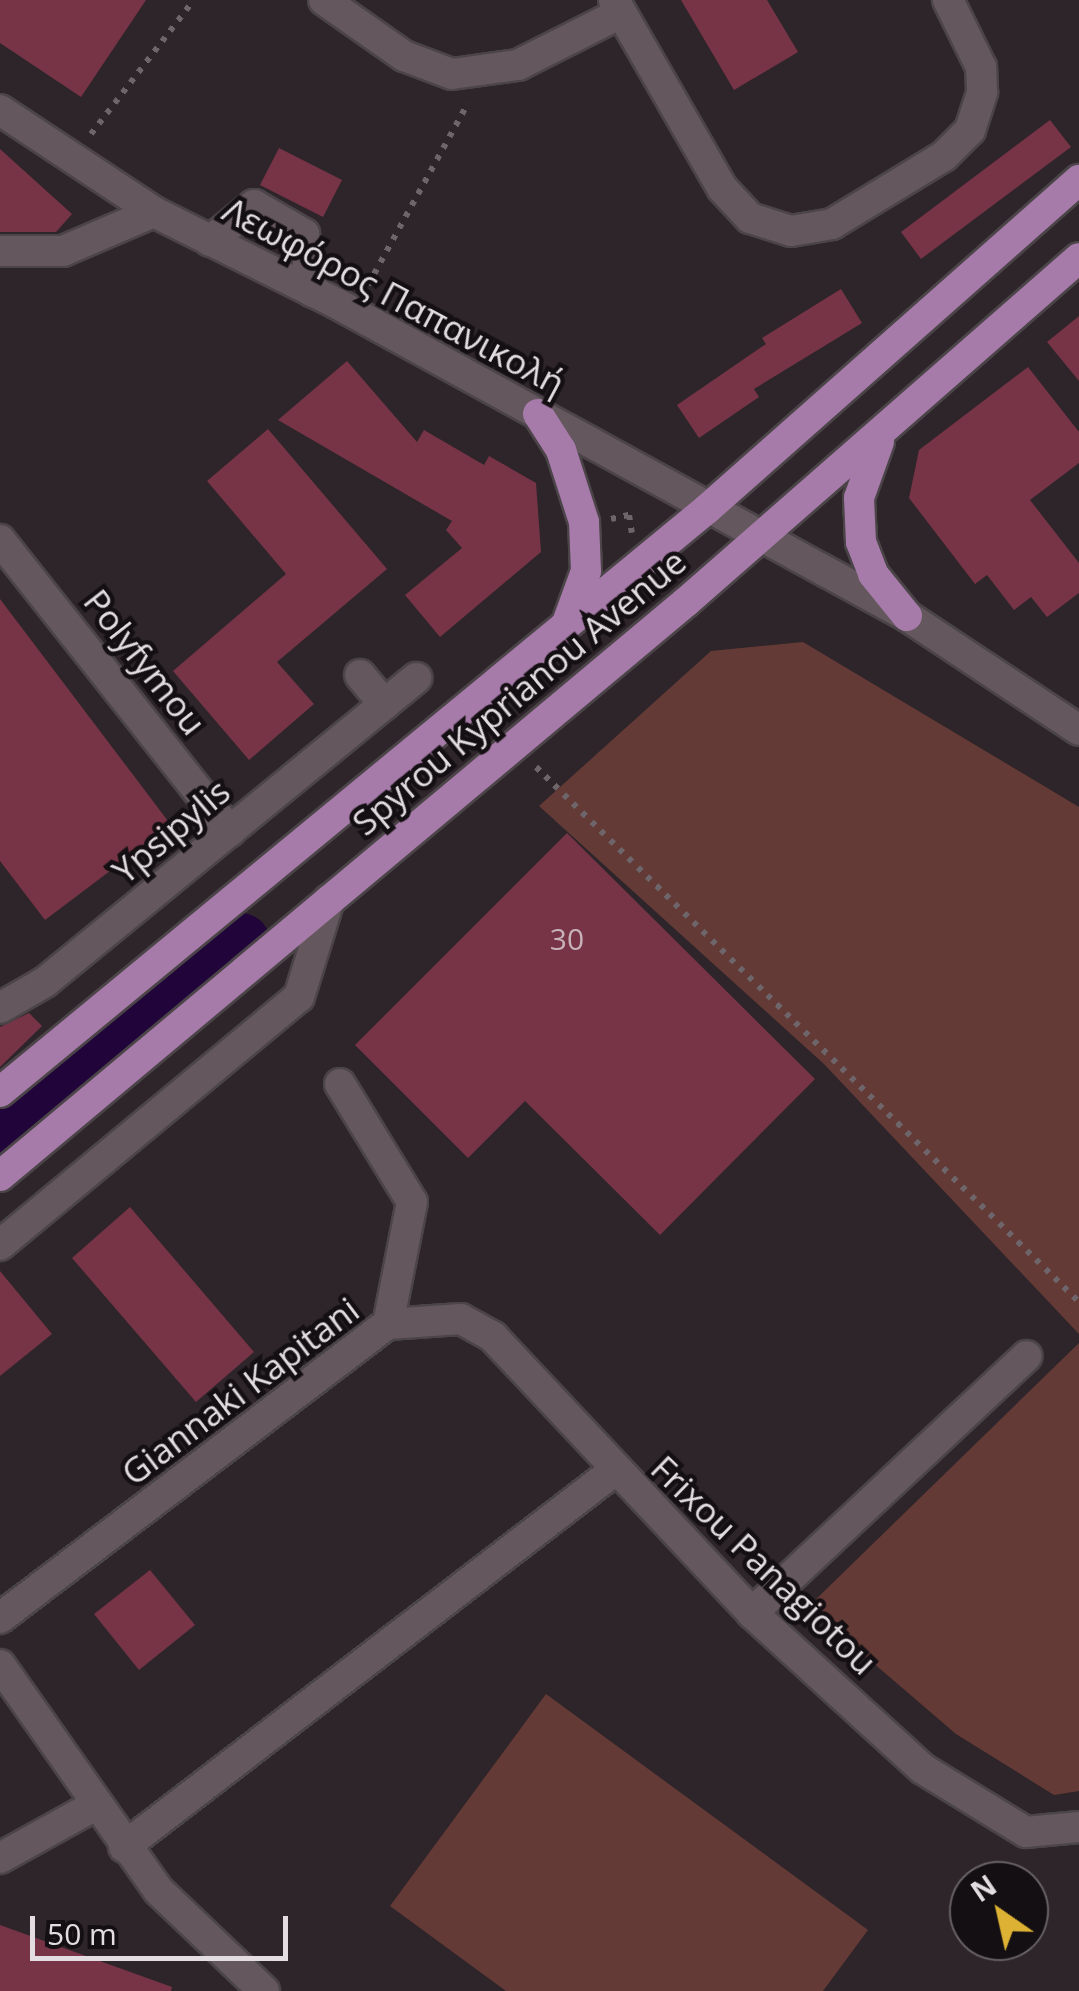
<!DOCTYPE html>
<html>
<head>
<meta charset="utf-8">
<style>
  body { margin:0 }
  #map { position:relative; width:1079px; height:1991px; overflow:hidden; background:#2e252a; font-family:"Open Sans",sans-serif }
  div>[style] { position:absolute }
  .green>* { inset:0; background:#643a36 }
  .river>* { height:62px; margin:-31px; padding:0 31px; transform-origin:31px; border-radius:31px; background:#21053a }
  .building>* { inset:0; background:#763446 }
  .path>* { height:6px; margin-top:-3px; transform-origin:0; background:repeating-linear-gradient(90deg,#6d6569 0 5px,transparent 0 13px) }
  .roads { filter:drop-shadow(2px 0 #4b4448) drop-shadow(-2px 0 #4b4448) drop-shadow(0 2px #4b4448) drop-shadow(0 -2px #4b4448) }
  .minor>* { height:30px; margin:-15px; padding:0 15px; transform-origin:15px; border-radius:15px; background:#64585e }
  .major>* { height:30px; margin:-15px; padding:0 15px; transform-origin:15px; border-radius:15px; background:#a77ba9 }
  span { translate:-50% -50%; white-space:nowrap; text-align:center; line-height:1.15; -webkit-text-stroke:9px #140f12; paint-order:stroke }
  .number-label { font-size:30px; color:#c8b2ba }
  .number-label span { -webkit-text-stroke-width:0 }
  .street-label { font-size:35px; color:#e3dce0 }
  .north { position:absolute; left:949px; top:1861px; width:100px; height:100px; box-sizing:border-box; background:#140f12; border:2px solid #676164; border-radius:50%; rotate:326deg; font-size:28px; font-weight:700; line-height:40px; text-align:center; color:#e3dce0 }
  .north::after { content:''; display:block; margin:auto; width:35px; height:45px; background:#ddb133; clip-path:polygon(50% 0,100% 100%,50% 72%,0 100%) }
  .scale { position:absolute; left:30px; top:1916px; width:258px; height:45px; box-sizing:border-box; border:5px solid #e3dce0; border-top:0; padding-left:12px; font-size:30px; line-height:35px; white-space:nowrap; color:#e3dce0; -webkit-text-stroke:8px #140f12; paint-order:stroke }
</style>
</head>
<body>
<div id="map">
  <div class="green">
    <i style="clip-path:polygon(803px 642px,1079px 807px,1079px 1334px,824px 1064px,539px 806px,711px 651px)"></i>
    <i style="clip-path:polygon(1079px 1343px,1079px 1791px,1054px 1795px,956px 1734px,808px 1607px)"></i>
    <i style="clip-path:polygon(546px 1694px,868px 1930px,823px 1991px,506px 1991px,390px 1906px)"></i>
  </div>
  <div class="river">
    <i style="left:0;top:1148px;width:315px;rotate:-40.4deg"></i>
  </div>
  <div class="building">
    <i style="clip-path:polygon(0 0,146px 0,81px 97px,0 43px)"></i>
    <i style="clip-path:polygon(681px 0,767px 0,798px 52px,734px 90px)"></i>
    <i style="clip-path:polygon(1050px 120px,1071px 147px,921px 259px,901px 232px)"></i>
    <i style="clip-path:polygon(279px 148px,342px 180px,323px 217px,260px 185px)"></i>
    <i style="clip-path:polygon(0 149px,72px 214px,56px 232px,0 232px)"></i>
    <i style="clip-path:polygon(841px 289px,862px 323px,754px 389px,759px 397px,699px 438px,677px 405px,766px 344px,762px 338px)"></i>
    <i style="clip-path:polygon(1079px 316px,1079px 381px,1047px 342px)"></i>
    <i style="clip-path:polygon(347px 361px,417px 442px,424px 430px,484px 465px,489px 456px,536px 483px,541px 552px,440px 637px,405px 595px,462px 548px,446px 530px,452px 521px,278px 420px)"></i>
    <i style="clip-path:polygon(1028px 367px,1079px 432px,1079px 463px,1030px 500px,1079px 563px,1079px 593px,1047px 617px,1031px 597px,1014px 610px,987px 575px,975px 584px,909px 498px,919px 450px)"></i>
    <i style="clip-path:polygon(268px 429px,387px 569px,277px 662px,314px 704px,249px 760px,173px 671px,286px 574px,207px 481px)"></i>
    <i style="clip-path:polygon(0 599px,171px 825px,45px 920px,0 861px)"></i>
    <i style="clip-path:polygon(567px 833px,815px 1079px,660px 1235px,525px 1101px,468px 1158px,355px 1045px)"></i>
    <i style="clip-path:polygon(29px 1013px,42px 1026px,0 1067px,0 1027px)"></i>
    <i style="clip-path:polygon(130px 1207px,254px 1352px,196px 1402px,72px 1258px)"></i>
    <i style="clip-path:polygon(0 1271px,52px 1334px,0 1376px)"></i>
    <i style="clip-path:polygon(150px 1570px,195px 1625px,139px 1670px,94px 1614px)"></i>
    <i style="clip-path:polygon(0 1925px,172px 1987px,171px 1991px,0 1991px)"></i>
  </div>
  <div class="path">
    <i style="left:91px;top:134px;width:169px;rotate:-52.5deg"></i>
    <i style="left:368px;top:285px;width:208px;rotate:-61.2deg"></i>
    <i style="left:611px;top:519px;width:18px;rotate:-13deg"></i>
    <i style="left:629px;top:515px;width:18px;rotate:81deg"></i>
    <i style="left:536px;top:767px;width:761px;rotate:44.57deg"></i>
  </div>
  <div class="roads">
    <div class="minor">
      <i style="left:324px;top:0;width:98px;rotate:35deg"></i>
      <i style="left:404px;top:56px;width:51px;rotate:20.6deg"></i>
      <i style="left:452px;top:74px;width:67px;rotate:-7.8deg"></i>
      <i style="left:518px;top:65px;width:115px;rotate:-26.8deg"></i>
      <i style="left:614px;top:0;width:217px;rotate:60.1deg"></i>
      <i style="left:722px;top:188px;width:41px;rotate:47deg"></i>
      <i style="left:750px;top:218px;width:43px;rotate:17.6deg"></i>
      <i style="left:791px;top:231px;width:42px;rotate:-9.7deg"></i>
      <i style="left:832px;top:224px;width:131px;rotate:-31.3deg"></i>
      <i style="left:944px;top:156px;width:37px;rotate:-45deg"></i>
      <i style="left:970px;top:130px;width:40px;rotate:-72deg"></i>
      <i style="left:982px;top:92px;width:25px;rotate:-92deg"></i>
      <i style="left:981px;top:67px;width:75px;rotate:-116.2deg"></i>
      <i style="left:0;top:110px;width:185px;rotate:33.5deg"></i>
      <i style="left:154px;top:212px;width:203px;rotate:26.6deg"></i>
      <i style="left:336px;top:303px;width:651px;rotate:28.73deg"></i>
      <i style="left:907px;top:616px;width:206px;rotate:33.5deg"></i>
      <i style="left:210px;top:241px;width:57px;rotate:-39.3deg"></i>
      <i style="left:254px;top:205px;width:58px;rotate:30.1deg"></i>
      <i style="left:304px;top:234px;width:58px;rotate:82deg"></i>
      <i style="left:0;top:251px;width:63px"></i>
      <i style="left:63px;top:251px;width:99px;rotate:-23.2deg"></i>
      <i style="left:0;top:540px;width:371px;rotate:51.7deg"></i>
      <i style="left:360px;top:675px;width:38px;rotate:50deg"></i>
      <i style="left:0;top:1008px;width:52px;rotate:-30deg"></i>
      <i style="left:45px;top:982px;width:480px;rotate:-39.3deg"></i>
      <i style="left:340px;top:1084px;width:138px;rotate:58.6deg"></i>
      <i style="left:412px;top:1202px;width:124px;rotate:101.1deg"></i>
      <i style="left:0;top:1245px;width:388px;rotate:-39.7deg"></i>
      <i style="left:299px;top:997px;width:102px;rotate:-72.8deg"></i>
      <i style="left:752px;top:1613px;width:376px;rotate:-43.1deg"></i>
      <i style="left:0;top:1618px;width:487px;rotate:-37.2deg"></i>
      <i style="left:388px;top:1324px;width:73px;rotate:-3.9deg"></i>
      <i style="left:461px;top:1319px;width:37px;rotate:29deg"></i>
      <i style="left:493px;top:1337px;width:378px;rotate:46.8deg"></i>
      <i style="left:752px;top:1613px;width:231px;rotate:42.4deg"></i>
      <i style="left:923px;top:1769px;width:121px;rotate:31.5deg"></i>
      <i style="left:1026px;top:1832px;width:53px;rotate:-5.4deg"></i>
      <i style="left:0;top:1665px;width:276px;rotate:54.9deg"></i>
      <i style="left:159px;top:1891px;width:145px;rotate:43.6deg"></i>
      <i style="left:124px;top:1847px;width:618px;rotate:-37.5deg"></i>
      <i style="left:0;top:1858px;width:107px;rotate:-29deg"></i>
    </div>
    <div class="major">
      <i style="left:538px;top:414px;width:43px;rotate:57.4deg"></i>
      <i style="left:561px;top:450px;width:76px;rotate:72.3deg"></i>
      <i style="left:584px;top:522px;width:49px;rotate:87.7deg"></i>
      <i style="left:586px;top:571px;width:55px;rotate:110.1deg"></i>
      <i style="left:879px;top:442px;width:59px;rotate:109.7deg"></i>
      <i style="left:859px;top:498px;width:44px;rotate:87.4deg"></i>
      <i style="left:861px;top:542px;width:34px;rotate:69deg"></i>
      <i style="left:873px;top:574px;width:54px;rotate:51deg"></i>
      <i style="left:0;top:1092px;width:916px;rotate:-39.51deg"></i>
      <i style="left:707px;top:509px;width:497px;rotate:-41.5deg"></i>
      <i style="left:0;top:1176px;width:894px;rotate:-39.92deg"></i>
      <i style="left:686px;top:602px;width:522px;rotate:-41.2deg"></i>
    </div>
  </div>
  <div class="number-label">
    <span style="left:567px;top:939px">30</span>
  </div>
  <div class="street-label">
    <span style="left:394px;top:296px;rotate:28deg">Λεωφόρος Παπανικολή</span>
    <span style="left:145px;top:662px;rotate:52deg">Polyfymou</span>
    <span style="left:519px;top:692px;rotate:-40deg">Spyrou Kyprianou Avenue</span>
    <span style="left:171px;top:831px;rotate:-40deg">Ypsipylis</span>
    <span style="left:240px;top:1391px;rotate:-37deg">Giannaki Kapitani</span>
    <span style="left:764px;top:1565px;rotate:44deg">Frixou Panagiotou</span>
  </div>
  <div class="north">N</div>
  <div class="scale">50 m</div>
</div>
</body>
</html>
